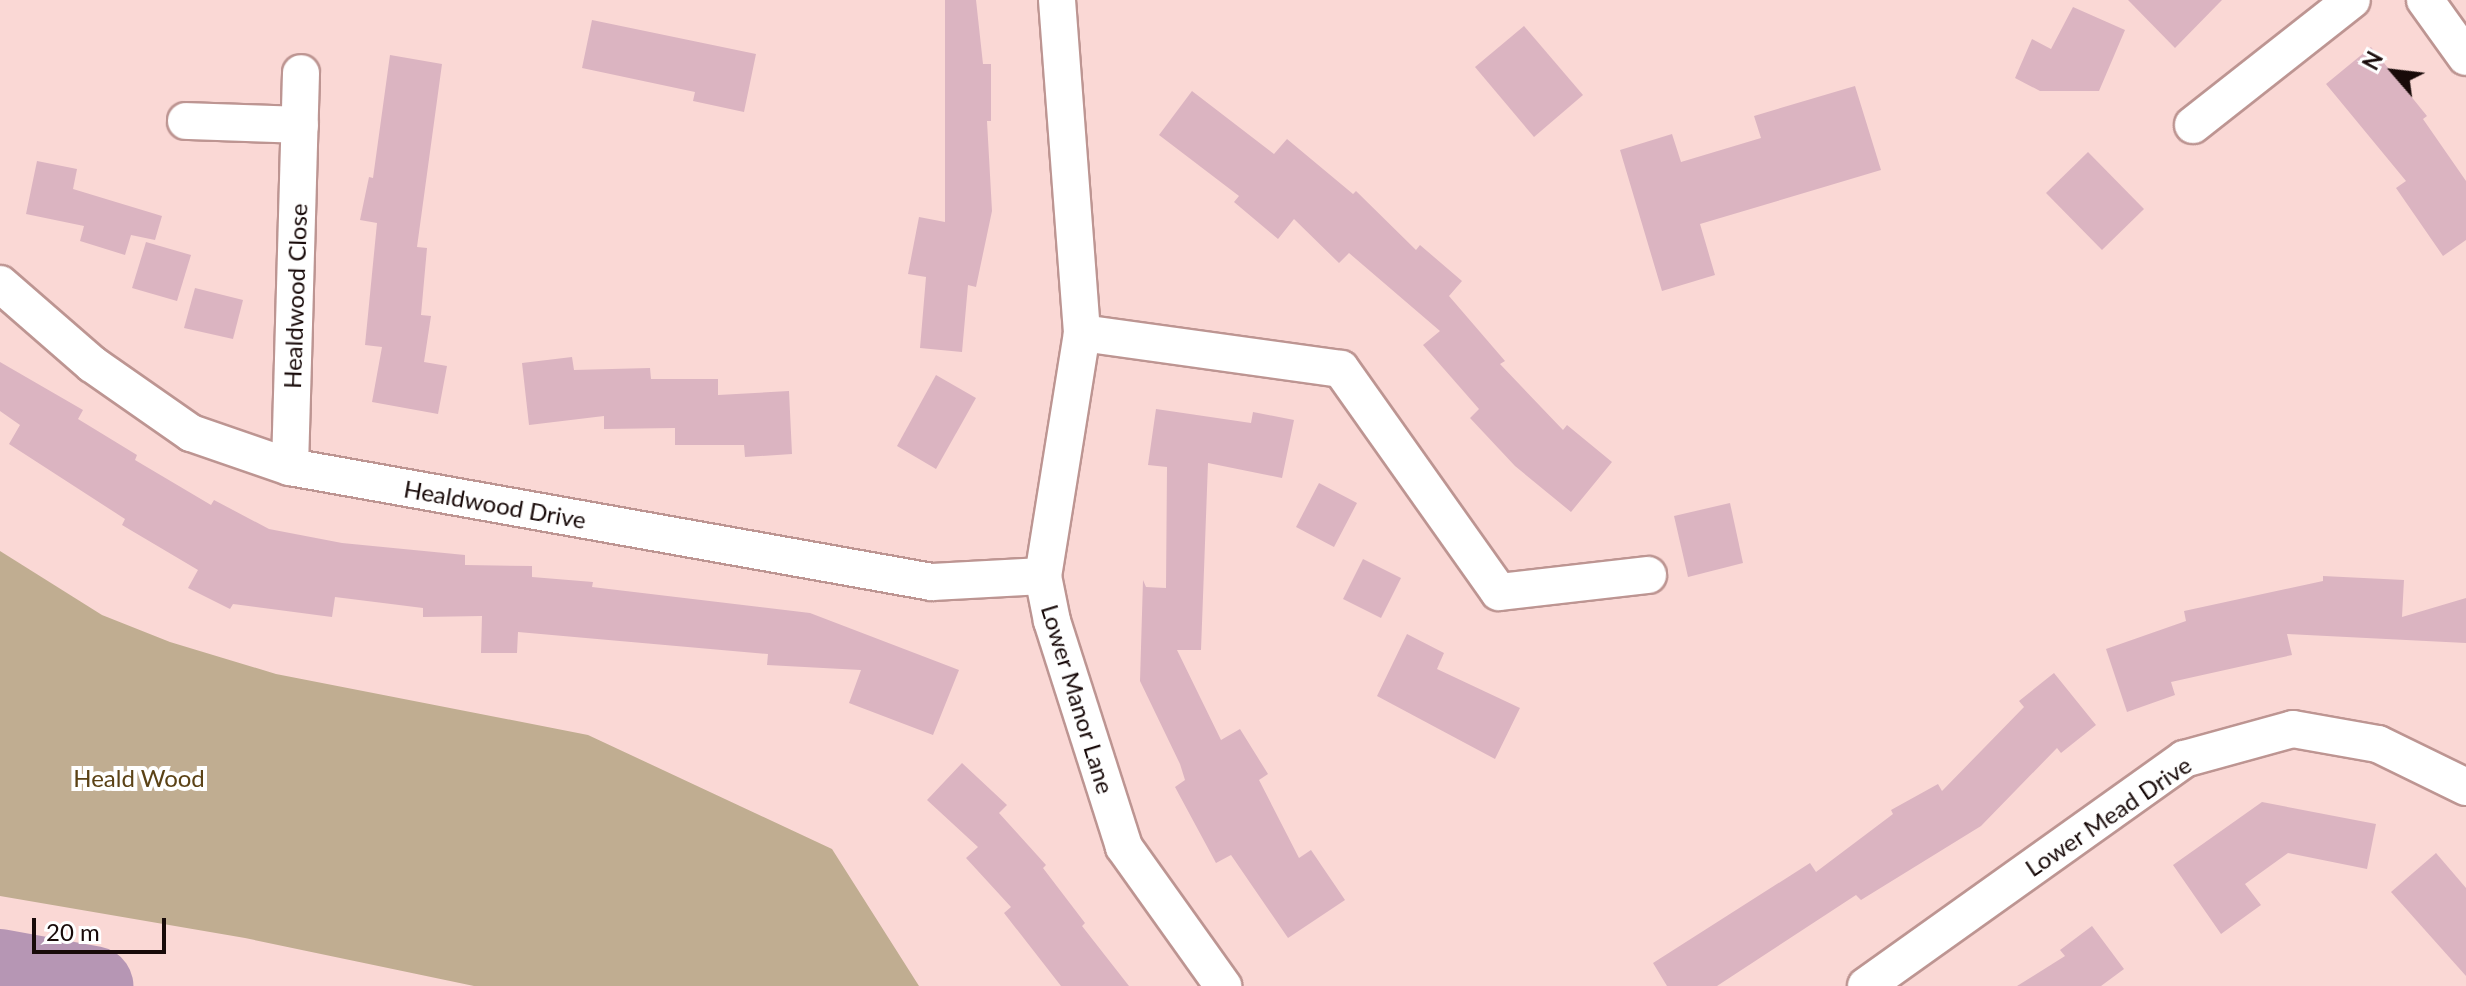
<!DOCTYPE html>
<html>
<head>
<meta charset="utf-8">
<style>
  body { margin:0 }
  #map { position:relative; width:2466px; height:986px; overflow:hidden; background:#fad8d5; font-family:Lato,sans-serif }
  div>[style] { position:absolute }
  .green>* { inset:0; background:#c0ad91 }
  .river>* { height:80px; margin:-40px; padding:0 40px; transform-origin:40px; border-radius:40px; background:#b696b4 }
  .building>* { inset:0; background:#dbb4c1 }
  .roads { filter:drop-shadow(2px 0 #bd9592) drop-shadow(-2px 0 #bd9592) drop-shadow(0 2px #bd9592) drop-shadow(0 -2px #bd9592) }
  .street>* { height:36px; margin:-18px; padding:0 18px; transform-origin:18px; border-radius:18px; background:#fff }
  span { translate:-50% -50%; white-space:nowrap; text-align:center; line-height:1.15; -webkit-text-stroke:8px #fff; paint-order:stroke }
  .street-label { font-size:24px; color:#180a09 }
  .park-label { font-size:24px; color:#5b4216 }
  .north { position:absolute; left:2354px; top:32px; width:80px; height:80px; -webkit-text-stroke:6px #fff; paint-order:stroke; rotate:298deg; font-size:22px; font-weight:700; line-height:32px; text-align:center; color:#180a09 }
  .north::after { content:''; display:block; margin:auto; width:28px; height:36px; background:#180a09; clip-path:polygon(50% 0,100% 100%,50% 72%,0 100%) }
  .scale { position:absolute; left:32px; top:918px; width:134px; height:36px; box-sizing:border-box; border:4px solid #180a09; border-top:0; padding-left:10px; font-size:24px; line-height:28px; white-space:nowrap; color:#180a09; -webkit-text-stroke:6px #fff; paint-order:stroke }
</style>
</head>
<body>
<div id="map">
  <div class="green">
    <i style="clip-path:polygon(0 551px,102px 615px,170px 642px,276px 674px,588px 735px,832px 849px,919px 986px,474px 986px,245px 938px,0 896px)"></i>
  </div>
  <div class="river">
    <i style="left:0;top:969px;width:95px;rotate:10.4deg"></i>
  </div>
  <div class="building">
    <i style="clip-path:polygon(945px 0,976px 0,983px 64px,991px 64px,991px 121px,987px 121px,992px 211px,976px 287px,968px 285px,962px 352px,920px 348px,926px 277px,908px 274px,919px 217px,945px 222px)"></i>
    <i style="clip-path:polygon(2128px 0,2222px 0,2175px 48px)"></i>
    <i style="clip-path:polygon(2073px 7px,2125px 30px,2099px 91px,2040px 91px,2015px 78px,2032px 39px,2051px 49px)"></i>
    <i style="clip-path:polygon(592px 20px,756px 54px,744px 112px,693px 101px,695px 92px,582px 68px)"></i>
    <i style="clip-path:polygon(1524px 26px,1583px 95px,1534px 137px,1475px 67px)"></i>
    <i style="clip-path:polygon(2371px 47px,2427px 116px,2423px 119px,2466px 181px,2466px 240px,2443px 256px,2396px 188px,2406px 181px,2326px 84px)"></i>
    <i style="clip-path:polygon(390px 55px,442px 64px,417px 247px,427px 248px,421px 315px,431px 316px,424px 362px,447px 366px,438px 414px,372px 402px,382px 347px,365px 345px,377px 223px,360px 220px,369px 177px,373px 178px)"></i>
    <i style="clip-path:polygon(1855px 86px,1881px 170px,1700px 224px,1715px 275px,1662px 291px,1620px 150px,1672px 134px,1681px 162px,1761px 138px,1754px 116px)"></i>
    <i style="clip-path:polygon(1192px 91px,1274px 154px,1287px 139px,1353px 194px,1356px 191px,1416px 250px,1420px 245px,1462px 281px,1449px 296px,1505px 361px,1500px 364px,1563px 430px,1567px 425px,1612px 462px,1571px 512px,1515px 466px,1470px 418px,1479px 409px,1423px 345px,1440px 331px,1349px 253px,1339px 263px,1294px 219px,1278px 239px,1234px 202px,1239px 196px,1159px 135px)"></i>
    <i style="clip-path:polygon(2088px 152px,2144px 209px,2102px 250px,2046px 193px)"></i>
    <i style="clip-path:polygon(37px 161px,77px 169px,73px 189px,162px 216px,155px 240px,131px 235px,125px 255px,80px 241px,84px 226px,26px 214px)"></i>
    <i style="clip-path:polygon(146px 242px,191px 255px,177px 301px,132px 288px)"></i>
    <i style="clip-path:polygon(195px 288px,243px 300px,233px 339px,184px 328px)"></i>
    <i style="clip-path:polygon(572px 357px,574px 370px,650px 368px,651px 379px,718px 379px,718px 395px,789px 391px,792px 454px,745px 457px,744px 445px,675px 445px,675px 428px,604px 429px,604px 416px,529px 425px,522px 363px)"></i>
    <i style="clip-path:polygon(0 362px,83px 410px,78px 419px,137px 455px,135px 460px,211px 505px,214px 500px,269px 529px,342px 543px,465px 555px,465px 565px,532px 566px,532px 577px,593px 582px,592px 587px,810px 613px,959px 670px,933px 735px,849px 703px,861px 670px,767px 665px,768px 654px,518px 632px,517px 653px,481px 653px,482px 616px,423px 617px,423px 608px,335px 597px,332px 617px,233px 604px,230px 609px,188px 588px,198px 570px,122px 525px,125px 519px,9px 444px,20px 425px,0 411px)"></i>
    <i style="clip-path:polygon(936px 375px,976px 398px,936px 469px,897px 446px)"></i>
    <i style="clip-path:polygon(1156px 409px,1251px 423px,1253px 412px,1294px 420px,1282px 478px,1208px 463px,1201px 650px,1177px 650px,1221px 740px,1240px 729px,1268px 774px,1259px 780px,1299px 858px,1311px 850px,1345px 900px,1288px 938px,1231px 855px,1216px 863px,1175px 787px,1185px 780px,1180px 764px,1140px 681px,1143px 580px,1146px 587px,1166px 588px,1167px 467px,1148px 465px)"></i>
    <i style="clip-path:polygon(1319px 483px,1357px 503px,1334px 547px,1296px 527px)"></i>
    <i style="clip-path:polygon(1730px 503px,1743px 563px,1688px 577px,1674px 516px)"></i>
    <i style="clip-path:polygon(1363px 559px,1401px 578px,1381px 618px,1343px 599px)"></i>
    <i style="clip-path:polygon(2323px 576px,2404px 580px,2402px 617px,2466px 598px,2466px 643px,2287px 634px,2292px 655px,2171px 682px,2175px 695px,2127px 712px,2106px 649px,2186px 621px,2184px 611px,2323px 581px)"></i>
    <i style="clip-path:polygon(1407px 634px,1444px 653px,1437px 669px,1520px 708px,1495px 759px,1377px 696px)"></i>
    <i style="clip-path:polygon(2054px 673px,2096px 725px,2061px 753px,2057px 748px,1981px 826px,1861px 900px,1856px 895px,1717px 986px,1667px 986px,1653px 963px,1810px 863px,1816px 872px,1893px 814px,1891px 810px,1938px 784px,1942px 791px,2024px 707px,2019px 701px)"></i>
    <i style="clip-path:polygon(962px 763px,1007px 805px,999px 813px,1046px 865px,1043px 868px,1085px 923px,1082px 926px,1129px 986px,1061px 986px,1004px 913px,1011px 907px,966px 858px,978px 847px,927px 800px)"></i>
    <i style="clip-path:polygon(2262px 802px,2376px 824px,2367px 869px,2288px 853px,2245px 884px,2261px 905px,2221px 934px,2173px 865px)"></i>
    <i style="clip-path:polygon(2436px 853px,2466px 888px,2466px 976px,2391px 892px)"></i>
    <i style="clip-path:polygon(2092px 926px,2124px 969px,2101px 986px,2017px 986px,2065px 956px,2060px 950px)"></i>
  </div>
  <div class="roads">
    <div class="street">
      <i style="left:1057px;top:0;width:334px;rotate:85.7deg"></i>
      <i style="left:1082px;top:333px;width:246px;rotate:99.1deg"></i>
      <i style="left:1043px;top:576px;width:46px;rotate:78.7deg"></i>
      <i style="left:1052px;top:621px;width:237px;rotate:72.3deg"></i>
      <i style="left:1124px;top:847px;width:171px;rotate:54.5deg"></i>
      <i style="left:2425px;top:0;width:70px;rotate:54.3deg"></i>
      <i style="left:186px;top:121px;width:114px;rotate:2deg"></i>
      <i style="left:2193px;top:125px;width:202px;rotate:-38.2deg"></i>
      <i style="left:0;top:284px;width:122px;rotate:41deg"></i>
      <i style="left:92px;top:364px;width:121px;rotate:34.9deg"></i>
      <i style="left:191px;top:433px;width:105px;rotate:19deg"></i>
      <i style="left:290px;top:467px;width:652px;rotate:10.16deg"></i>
      <i style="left:932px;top:582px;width:111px;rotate:-3.1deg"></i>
      <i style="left:1082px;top:333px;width:261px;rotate:7.9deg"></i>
      <i style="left:1341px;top:369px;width:273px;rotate:54.7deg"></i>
      <i style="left:1499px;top:592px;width:150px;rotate:-6.5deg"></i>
      <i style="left:290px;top:467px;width:394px;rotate:-88.4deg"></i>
      <i style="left:1866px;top:986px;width:391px;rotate:-35.5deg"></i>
      <i style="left:2184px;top:759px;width:113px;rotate:-15.4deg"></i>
      <i style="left:2293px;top:729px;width:86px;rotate:10deg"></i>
      <i style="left:2378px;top:744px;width:98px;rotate:26deg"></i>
    </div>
  </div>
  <div class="street-label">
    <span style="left:295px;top:296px;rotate:-88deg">Healdwood Close</span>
    <span style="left:495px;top:504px;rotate:10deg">Healdwood Drive</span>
    <span style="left:1078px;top:699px;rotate:73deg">Lower Manor Lane</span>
    <span style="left:2108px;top:816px;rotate:-34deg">Lower Mead Drive</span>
  </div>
  <div class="park-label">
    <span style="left:139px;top:778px">Heald Wood</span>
  </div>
  <div class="north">N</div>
  <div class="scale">20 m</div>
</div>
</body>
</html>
